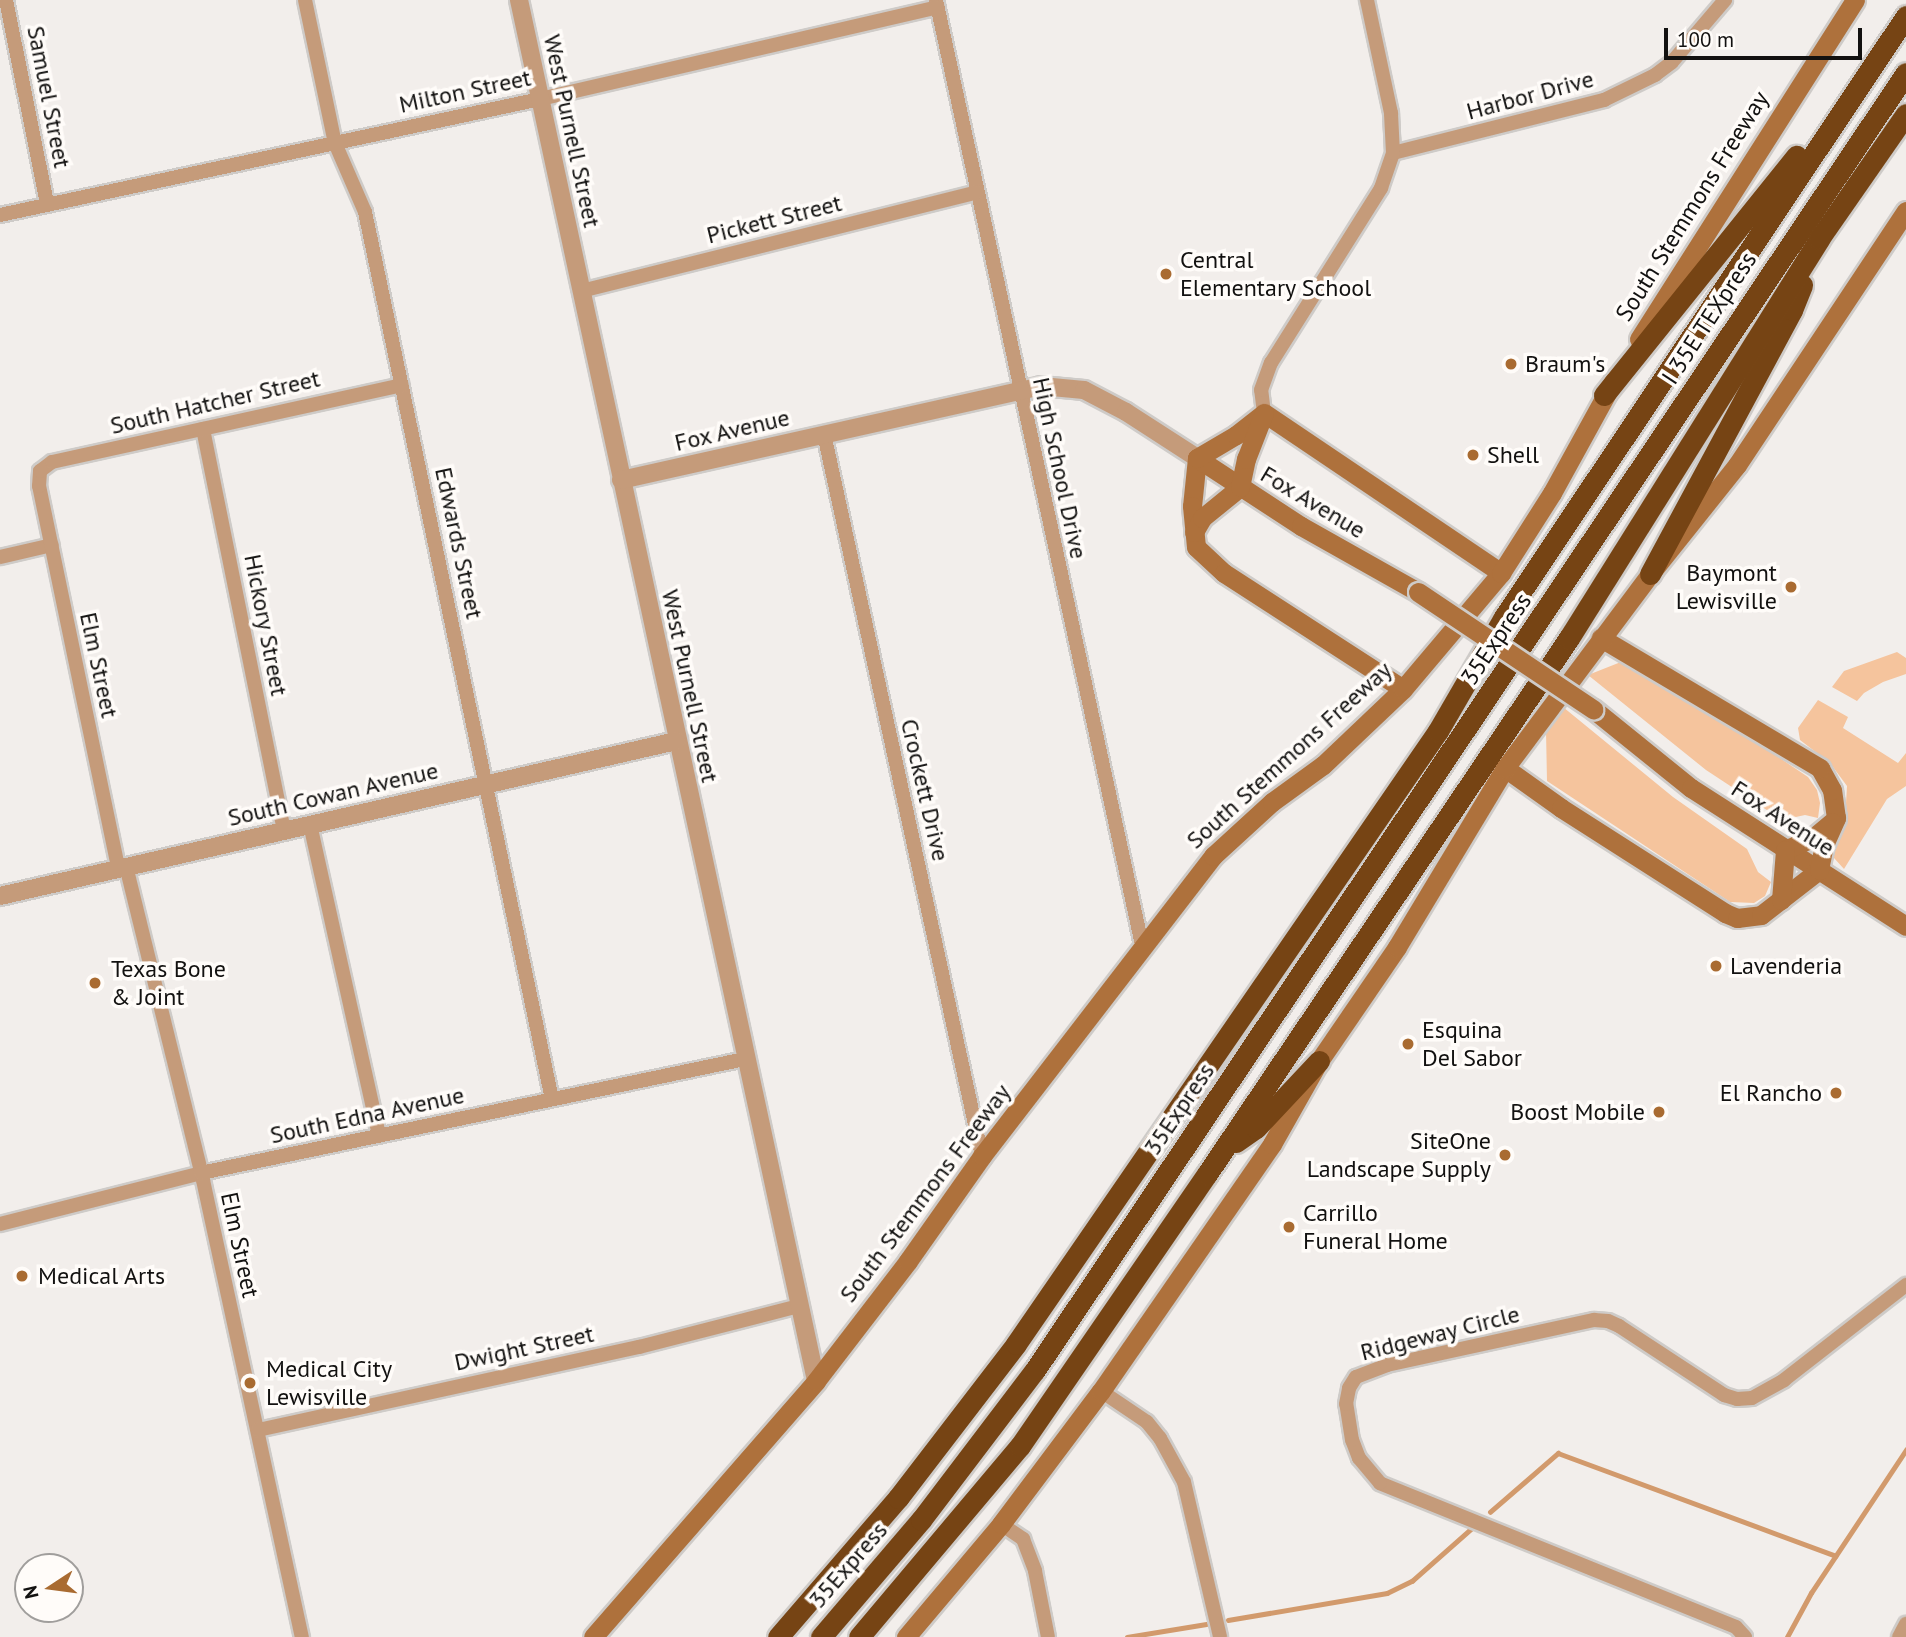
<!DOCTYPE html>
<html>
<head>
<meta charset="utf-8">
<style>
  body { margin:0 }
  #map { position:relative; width:1906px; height:1637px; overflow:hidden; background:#f2eeeb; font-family:"PT Sans",sans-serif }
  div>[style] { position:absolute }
  .green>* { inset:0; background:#f5c49d }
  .stream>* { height:4.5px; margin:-2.25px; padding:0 2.25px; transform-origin:2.25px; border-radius:2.25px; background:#d29a6c }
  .roads { filter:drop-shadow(2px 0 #cecbc8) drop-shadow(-2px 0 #cecbc8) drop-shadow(0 2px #cecbc8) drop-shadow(0 -2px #cecbc8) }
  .minor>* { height:14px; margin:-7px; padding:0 7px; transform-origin:7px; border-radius:7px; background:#c59b7a }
  .tertiary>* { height:18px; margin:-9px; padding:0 9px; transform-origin:9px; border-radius:9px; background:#c59b7a }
  .secondary>* { height:19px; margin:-9.5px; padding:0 9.5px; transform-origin:9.5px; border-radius:9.5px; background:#ae713c }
  .motorway>* { height:21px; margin:-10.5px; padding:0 10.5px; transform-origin:10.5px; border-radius:10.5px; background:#764414 }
  .bridges { filter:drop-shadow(2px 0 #cecbc8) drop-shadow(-2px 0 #cecbc8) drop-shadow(0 2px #cecbc8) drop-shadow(0 -2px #cecbc8) }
  .secondary-bridge>* { height:19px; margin:-9.5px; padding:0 9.5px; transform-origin:9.5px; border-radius:9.5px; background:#ae713c }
  .dots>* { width:19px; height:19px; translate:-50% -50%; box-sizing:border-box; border:4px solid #fffcf9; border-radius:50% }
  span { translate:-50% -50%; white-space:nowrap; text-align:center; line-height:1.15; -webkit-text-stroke:7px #fffcf9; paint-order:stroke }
  .street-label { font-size:24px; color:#121110 }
  .poi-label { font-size:24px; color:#121110 }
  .left { translate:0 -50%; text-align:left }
  .right { translate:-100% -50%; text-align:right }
  .north { position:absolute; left:14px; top:1553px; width:70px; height:70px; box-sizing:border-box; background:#fffcf9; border:2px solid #a09e9c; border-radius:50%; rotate:257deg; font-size:19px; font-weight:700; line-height:28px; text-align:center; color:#121110 }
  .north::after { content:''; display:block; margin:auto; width:24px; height:32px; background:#a96b31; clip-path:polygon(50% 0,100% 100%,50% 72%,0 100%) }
  .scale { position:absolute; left:1664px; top:28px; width:198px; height:32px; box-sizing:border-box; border:4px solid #121110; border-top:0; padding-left:9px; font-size:21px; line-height:24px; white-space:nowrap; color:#121110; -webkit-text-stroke:5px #fffcf9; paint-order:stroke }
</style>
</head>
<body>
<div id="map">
  <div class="green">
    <i style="clip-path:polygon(1897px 652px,1906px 658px,1906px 674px,1883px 682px,1864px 693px,1857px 701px,1832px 687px,1844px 671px)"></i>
    <i style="clip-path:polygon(1631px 658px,1808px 777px,1817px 790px,1820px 803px,1818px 818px,1805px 815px,1782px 820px,1706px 770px,1588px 675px)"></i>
    <i style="clip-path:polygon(1818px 700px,1848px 717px,1843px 728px,1898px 763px,1906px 753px,1906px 786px,1887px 799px,1844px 869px,1834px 858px,1834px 842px,1845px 821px,1847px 786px,1830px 763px,1800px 740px,1798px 728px)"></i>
    <i style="clip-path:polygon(1563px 707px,1673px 797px,1747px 849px,1758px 872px,1771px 882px,1765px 896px,1754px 903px,1730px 902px,1547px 781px,1546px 731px)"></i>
  </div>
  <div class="stream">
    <i style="left:1490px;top:1512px;width:90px;rotate:-40.9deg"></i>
    <i style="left:1558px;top:1453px;width:296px;rotate:20.3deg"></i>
    <i style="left:1228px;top:1620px;width:161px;rotate:-9.6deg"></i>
    <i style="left:1387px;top:1593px;width:28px;rotate:-26deg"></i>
    <i style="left:1412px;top:1581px;width:80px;rotate:-41.5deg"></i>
    <i style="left:1127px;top:1637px;width:80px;rotate:-9.3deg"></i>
    <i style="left:1787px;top:1637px;width:50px;rotate:-61.4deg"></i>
    <i style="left:1811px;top:1593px;width:172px;rotate:-56.4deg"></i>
  </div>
  <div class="roads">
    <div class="minor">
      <i style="left:6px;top:0;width:207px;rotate:78.6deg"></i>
      <i style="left:305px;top:0;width:146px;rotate:78.2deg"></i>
      <i style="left:335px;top:143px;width:75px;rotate:66.5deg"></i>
      <i style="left:365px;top:212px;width:906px;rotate:78.1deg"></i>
      <i style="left:936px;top:0;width:967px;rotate:77.7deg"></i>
      <i style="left:1393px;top:153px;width:218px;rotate:-14.1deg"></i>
      <i style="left:1604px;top:100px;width:57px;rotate:-26.1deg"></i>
      <i style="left:1655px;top:75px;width:21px;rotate:-37deg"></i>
      <i style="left:1672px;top:62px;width:82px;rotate:-49.5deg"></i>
      <i style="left:0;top:215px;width:552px;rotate:-12.12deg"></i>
      <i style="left:540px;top:99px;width:408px;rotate:-13deg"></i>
      <i style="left:581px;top:291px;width:408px;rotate:-14deg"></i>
      <i style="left:1264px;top:413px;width:23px;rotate:-97deg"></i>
      <i style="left:1261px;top:390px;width:29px;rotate:-70deg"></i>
      <i style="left:1271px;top:363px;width:207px;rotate:-57.8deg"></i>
      <i style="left:1381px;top:188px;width:37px;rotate:-71deg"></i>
      <i style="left:1393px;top:153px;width:40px;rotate:-92.9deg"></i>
      <i style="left:1391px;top:113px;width:116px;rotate:-102deg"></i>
      <i style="left:203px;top:429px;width:409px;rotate:78.6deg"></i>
      <i style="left:824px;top:434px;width:739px;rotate:77.66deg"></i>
      <i style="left:0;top:557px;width:53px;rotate:-13deg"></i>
      <i style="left:310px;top:824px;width:319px;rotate:77.5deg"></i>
      <i style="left:126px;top:866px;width:323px;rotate:76.2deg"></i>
      <i style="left:203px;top:1180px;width:468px;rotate:77.8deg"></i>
      <i style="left:118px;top:867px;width:389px;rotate:-101.7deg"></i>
      <i style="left:39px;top:486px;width:15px;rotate:-86deg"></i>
      <i style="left:40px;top:471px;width:15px;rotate:-37deg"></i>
      <i style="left:52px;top:462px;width:358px;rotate:-12.4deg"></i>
      <i style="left:0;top:1224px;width:207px;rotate:-14.2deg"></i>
      <i style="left:201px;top:1173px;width:556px;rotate:-11.84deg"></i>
      <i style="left:1101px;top:1391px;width:55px;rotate:34deg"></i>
      <i style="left:1147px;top:1422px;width:21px;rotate:51deg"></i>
      <i style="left:1160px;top:1438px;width:50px;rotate:61.4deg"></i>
      <i style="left:1184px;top:1482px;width:159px;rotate:76.9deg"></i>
      <i style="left:258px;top:1430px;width:390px;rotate:-12.3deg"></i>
      <i style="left:639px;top:1347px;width:165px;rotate:-14.4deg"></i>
      <i style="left:1001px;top:1524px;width:27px;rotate:34deg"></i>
      <i style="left:1023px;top:1539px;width:34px;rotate:69deg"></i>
      <i style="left:1035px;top:1571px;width:67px;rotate:78.9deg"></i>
      <i style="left:1745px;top:1637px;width:13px;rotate:-132deg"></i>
      <i style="left:1736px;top:1627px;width:384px;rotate:-158deg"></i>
      <i style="left:1380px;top:1483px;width:33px;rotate:-130deg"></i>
      <i style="left:1359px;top:1458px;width:19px;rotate:-111deg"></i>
      <i style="left:1352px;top:1440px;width:36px;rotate:-99deg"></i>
      <i style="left:1346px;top:1404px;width:16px;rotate:-79deg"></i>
      <i style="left:1349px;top:1388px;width:13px;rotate:-58deg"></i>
      <i style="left:1356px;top:1377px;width:33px;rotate:-21deg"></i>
      <i style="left:1387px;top:1365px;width:212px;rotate:-12.3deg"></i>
      <i style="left:1594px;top:1320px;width:14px;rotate:4deg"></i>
      <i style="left:1608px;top:1321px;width:12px;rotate:24deg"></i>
      <i style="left:1619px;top:1326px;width:126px;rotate:33.3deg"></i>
      <i style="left:1724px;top:1395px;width:14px;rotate:17deg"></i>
      <i style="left:1737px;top:1399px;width:15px;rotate:-4deg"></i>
      <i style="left:1752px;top:1398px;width:37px;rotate:-29deg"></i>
      <i style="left:1784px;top:1380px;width:155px;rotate:-37.9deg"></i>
      <i style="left:1899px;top:1637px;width:15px;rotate:-62deg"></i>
    </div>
    <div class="tertiary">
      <i style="left:519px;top:0;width:1413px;rotate:77.86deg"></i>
      <i style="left:621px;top:480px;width:430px;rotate:-12.6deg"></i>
      <i style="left:1041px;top:386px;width:43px;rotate:5.3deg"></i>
      <i style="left:1084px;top:390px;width:47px;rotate:27.6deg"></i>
      <i style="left:1126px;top:412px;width:85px;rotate:32.9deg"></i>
      <i style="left:0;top:896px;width:694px;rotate:-12.91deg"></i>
    </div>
    <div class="secondary">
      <i style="left:1639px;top:339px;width:402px;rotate:-57.5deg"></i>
      <i style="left:1264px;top:413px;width:286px;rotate:34deg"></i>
      <i style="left:1197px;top:458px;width:48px;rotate:95.9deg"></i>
      <i style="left:1192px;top:506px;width:41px;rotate:84.4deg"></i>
      <i style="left:1196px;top:547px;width:38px;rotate:43deg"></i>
      <i style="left:1224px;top:573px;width:213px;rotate:32.9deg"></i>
      <i style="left:1197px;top:458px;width:124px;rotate:33.2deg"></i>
      <i style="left:1301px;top:526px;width:134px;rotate:29.4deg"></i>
      <i style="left:1197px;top:458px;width:45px;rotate:-30.5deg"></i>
      <i style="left:1236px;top:435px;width:34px;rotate:-38deg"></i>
      <i style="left:1194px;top:532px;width:16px;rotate:-60deg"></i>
      <i style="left:1202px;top:518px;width:49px;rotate:-39.2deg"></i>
      <i style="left:1240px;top:487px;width:29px;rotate:-78deg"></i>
      <i style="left:1246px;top:459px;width:49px;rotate:-68.6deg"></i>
      <i style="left:1593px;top:709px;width:126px;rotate:38.9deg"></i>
      <i style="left:1691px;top:788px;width:255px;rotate:32.7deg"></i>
      <i style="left:1505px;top:768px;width:69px;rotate:35.5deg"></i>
      <i style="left:1561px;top:808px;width:195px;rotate:32.6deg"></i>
      <i style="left:1725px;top:913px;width:13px;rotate:23deg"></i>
      <i style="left:1737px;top:918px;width:24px;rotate:-7deg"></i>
      <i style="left:1761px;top:915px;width:73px;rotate:-37.8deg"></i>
      <i style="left:1819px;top:870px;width:25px;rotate:-79deg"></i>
      <i style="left:1824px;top:845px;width:30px;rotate:-66deg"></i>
      <i style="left:1836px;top:818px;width:28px;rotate:-98deg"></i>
      <i style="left:1832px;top:790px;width:25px;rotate:-119deg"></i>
      <i style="left:1820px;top:768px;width:255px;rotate:-149.3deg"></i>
      <i style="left:1785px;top:850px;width:32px;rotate:-24deg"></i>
      <i style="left:1814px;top:837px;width:23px;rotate:-40deg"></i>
      <i style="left:1781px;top:900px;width:50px;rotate:-85.4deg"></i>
      <i style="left:593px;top:1637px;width:340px;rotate:-48.9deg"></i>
      <i style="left:816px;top:1381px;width:151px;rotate:-52.5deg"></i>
      <i style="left:908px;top:1261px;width:128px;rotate:-54.8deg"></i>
      <i style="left:982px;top:1156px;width:379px;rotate:-52.4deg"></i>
      <i style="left:1213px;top:856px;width:80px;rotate:-42.5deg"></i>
      <i style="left:1272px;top:802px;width:63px;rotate:-36deg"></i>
      <i style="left:1323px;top:765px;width:110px;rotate:-43.5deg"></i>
      <i style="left:1403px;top:689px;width:152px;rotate:-49.8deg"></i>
      <i style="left:1501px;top:573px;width:95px;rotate:-57.5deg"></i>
      <i style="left:1552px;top:493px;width:127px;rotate:-61.2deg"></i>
      <i style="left:906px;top:1637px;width:148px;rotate:-49.9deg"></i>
      <i style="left:1001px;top:1524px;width:166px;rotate:-53.1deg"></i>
      <i style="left:1101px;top:1391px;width:300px;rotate:-55.3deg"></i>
      <i style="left:1272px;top:1144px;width:95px;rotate:-60.5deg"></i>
      <i style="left:1319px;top:1061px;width:138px;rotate:-55.6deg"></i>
      <i style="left:1397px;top:947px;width:209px;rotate:-58.9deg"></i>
      <i style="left:1505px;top:768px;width:242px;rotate:-53.2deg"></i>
      <i style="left:1650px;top:574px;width:139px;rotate:-51.4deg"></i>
      <i style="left:1737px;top:465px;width:305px;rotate:-56.4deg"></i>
    </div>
    <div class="motorway">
      <i style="left:1604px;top:395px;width:307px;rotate:-51.2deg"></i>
      <i style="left:1650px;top:574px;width:300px;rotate:-61.7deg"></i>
      <i style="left:1792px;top:310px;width:27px;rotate:-68deg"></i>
      <i style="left:1236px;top:1142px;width:24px;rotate:-35deg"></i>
      <i style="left:1256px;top:1128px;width:92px;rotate:-46.8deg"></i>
      <i style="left:778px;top:1637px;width:184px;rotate:-49.2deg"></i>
      <i style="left:898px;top:1498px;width:194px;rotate:-52.5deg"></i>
      <i style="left:1016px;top:1344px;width:744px;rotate:-55.46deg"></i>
      <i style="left:1438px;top:731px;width:132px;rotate:-59.9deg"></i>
      <i style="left:1504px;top:617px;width:723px;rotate:-56.22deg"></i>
      <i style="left:821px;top:1637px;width:154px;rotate:-49.5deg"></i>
      <i style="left:921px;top:1520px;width:188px;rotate:-52.8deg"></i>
      <i style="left:1035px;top:1370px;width:1562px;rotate:-56.12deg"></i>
      <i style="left:859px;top:1637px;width:250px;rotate:-49.9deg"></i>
      <i style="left:1020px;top:1446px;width:330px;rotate:-55.5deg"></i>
      <i style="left:1207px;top:1174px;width:647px;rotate:-55.97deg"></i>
      <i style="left:1569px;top:638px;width:471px;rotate:-57.9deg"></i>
      <i style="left:1819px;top:239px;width:152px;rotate:-55.2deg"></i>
    </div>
  </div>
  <div class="bridges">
    <div class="secondary-bridge">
      <i style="left:1418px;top:592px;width:211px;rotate:33.8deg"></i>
    </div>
  </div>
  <div class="dots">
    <i style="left:1166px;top:274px;background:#a96b31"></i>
    <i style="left:1511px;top:364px;background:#a96b31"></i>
    <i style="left:1473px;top:455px;background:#a96b31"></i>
    <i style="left:1791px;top:587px;background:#a96b31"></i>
    <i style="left:1716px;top:966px;background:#a96b31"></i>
    <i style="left:95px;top:983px;background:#a96b31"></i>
    <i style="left:1408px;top:1044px;background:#a96b31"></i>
    <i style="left:1836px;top:1093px;background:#a96b31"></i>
    <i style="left:1659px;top:1112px;background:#a96b31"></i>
    <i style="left:1505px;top:1155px;background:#a96b31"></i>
    <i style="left:1289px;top:1227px;background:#a96b31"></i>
    <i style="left:22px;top:1276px;background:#a96b31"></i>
    <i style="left:250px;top:1383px;background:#a96b31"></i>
  </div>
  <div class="street-label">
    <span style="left:465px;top:91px;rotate:-12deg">Milton Street</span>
    <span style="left:1530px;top:95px;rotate:-15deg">Harbor Drive</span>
    <span style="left:49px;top:97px;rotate:79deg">Samuel Street</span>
    <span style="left:572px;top:131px;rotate:78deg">West Purnell Street</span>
    <span style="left:1692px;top:206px;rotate:-58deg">South Stemmons Freeway</span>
    <span style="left:774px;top:219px;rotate:-14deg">Pickett Street</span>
    <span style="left:1709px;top:318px;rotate:-57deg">I 35E TEXpress</span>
    <span style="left:215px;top:402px;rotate:-13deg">South Hatcher Street</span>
    <span style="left:732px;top:430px;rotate:-13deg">Fox Avenue</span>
    <span style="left:1060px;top:468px;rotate:78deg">High School Drive</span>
    <span style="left:1313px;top:502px;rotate:31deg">Fox Avenue</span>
    <span style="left:459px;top:543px;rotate:78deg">Edwards Street</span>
    <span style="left:266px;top:625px;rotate:79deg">Hickory Street</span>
    <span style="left:1496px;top:639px;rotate:-56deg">35Express</span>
    <span style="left:99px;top:665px;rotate:78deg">Elm Street</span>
    <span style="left:690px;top:686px;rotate:78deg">West Purnell Street</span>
    <span style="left:1289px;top:755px;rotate:-42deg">South Stemmons Freeway</span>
    <span style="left:925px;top:790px;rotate:77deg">Crockett Drive</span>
    <span style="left:333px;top:794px;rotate:-13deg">South Cowan Avenue</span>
    <span style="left:1783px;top:818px;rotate:33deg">Fox Avenue</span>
    <span style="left:1179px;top:1109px;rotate:-56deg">35Express</span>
    <span style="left:367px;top:1115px;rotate:-12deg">South Edna Avenue</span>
    <span style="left:925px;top:1193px;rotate:-53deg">South Stemmons Freeway</span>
    <span style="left:240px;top:1245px;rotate:78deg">Elm Street</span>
    <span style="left:1440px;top:1333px;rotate:-14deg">Ridgeway Circle</span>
    <span style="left:524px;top:1348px;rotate:-12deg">Dwight Street</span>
    <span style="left:848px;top:1565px;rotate:-49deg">35Express</span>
  </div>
  <div class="poi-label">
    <span class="left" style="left:1180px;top:274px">Central<br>Elementary School</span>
    <span class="left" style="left:1525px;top:364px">Braum's</span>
    <span class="left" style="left:1487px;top:455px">Shell</span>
    <span class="right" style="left:1777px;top:587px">Baymont<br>Lewisville</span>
    <span class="left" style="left:1730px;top:966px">Lavenderia</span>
    <span class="left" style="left:111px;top:983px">Texas Bone<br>&amp; Joint</span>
    <span class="left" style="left:1422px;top:1044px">Esquina<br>Del Sabor</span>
    <span class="right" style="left:1822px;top:1093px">El Rancho</span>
    <span class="right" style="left:1645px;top:1112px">Boost Mobile</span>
    <span class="right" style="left:1491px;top:1155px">SiteOne<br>Landscape Supply</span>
    <span class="left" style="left:1303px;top:1227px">Carrillo<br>Funeral Home</span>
    <span class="left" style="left:38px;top:1276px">Medical Arts</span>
    <span class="left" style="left:266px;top:1383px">Medical City<br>Lewisville</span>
  </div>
  <div class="north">N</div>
  <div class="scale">100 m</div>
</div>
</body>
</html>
